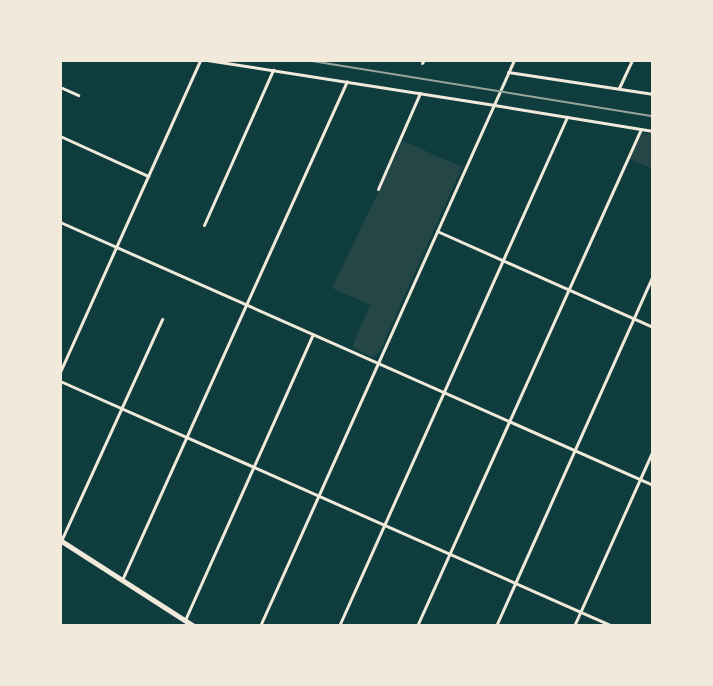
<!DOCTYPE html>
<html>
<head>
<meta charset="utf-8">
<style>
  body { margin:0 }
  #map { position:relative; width:713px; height:686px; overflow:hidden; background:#0f3d3e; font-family:Ubuntu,sans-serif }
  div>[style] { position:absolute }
  .green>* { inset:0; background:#244646 }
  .minor>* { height:3px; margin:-1.5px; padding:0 1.5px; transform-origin:1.5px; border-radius:1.5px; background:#f1e9da }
  .tertiary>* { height:3px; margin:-1.5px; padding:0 1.5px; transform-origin:1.5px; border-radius:1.5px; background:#f1e9da }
  .primary>* { height:4.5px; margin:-2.25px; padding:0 2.25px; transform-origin:2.25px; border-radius:2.25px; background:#f1e9da }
  .rail>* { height:1.5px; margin:-0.75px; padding:0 0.75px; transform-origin:0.75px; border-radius:0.75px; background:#97a49c }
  span { translate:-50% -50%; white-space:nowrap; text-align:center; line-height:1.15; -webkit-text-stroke:4.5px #f1e9da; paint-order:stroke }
  .frame { position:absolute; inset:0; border:62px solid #f1e9da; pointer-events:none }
</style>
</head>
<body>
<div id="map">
  <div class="green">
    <i style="clip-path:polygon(642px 133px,653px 134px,653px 169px,630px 159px)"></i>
    <i style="clip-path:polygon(403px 141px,462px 167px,379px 353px,372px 357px,352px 347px,370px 305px,332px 288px)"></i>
  </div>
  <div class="minor">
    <i style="left:422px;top:63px;width:4px;rotate:-56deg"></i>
    <i style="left:508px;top:72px;width:147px;rotate:8.6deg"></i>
    <i style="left:60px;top:87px;width:20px;rotate:24deg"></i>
    <i style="left:619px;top:88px;width:31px;rotate:-65deg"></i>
    <i style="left:494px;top:105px;width:161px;rotate:9.3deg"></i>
    <i style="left:60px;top:136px;width:97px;rotate:24.4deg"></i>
    <i style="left:378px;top:189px;width:105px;rotate:-66.4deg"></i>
    <i style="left:60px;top:222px;width:649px;rotate:23.92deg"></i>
    <i style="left:204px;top:225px;width:170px;rotate:-66deg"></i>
    <i style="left:437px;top:231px;width:236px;rotate:24deg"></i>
    <i style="left:60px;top:372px;width:342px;rotate:-65.8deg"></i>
    <i style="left:60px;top:381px;width:604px;rotate:23.93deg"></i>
    <i style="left:61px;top:541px;width:244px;rotate:-65.5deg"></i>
    <i style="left:122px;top:580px;width:547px;rotate:-65.73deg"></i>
    <i style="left:185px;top:620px;width:313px;rotate:-65.9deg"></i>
    <i style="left:339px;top:626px;width:558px;rotate:-65.87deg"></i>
    <i style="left:417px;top:626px;width:545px;rotate:-65.74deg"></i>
    <i style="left:496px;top:626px;width:385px;rotate:-65.9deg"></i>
    <i style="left:574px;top:626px;width:193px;rotate:-65.8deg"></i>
    <i style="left:653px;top:626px;width:1px;rotate:-90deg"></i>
  </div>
  <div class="tertiary">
    <i style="left:207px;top:60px;width:291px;rotate:8.9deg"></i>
    <i style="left:260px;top:626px;width:620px;rotate:-65.83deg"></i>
  </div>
  <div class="primary">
    <i style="left:60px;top:540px;width:159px;rotate:32.7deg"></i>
  </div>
  <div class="rail">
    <i style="left:306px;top:60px;width:351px;rotate:9.2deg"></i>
  </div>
  <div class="frame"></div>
</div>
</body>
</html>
